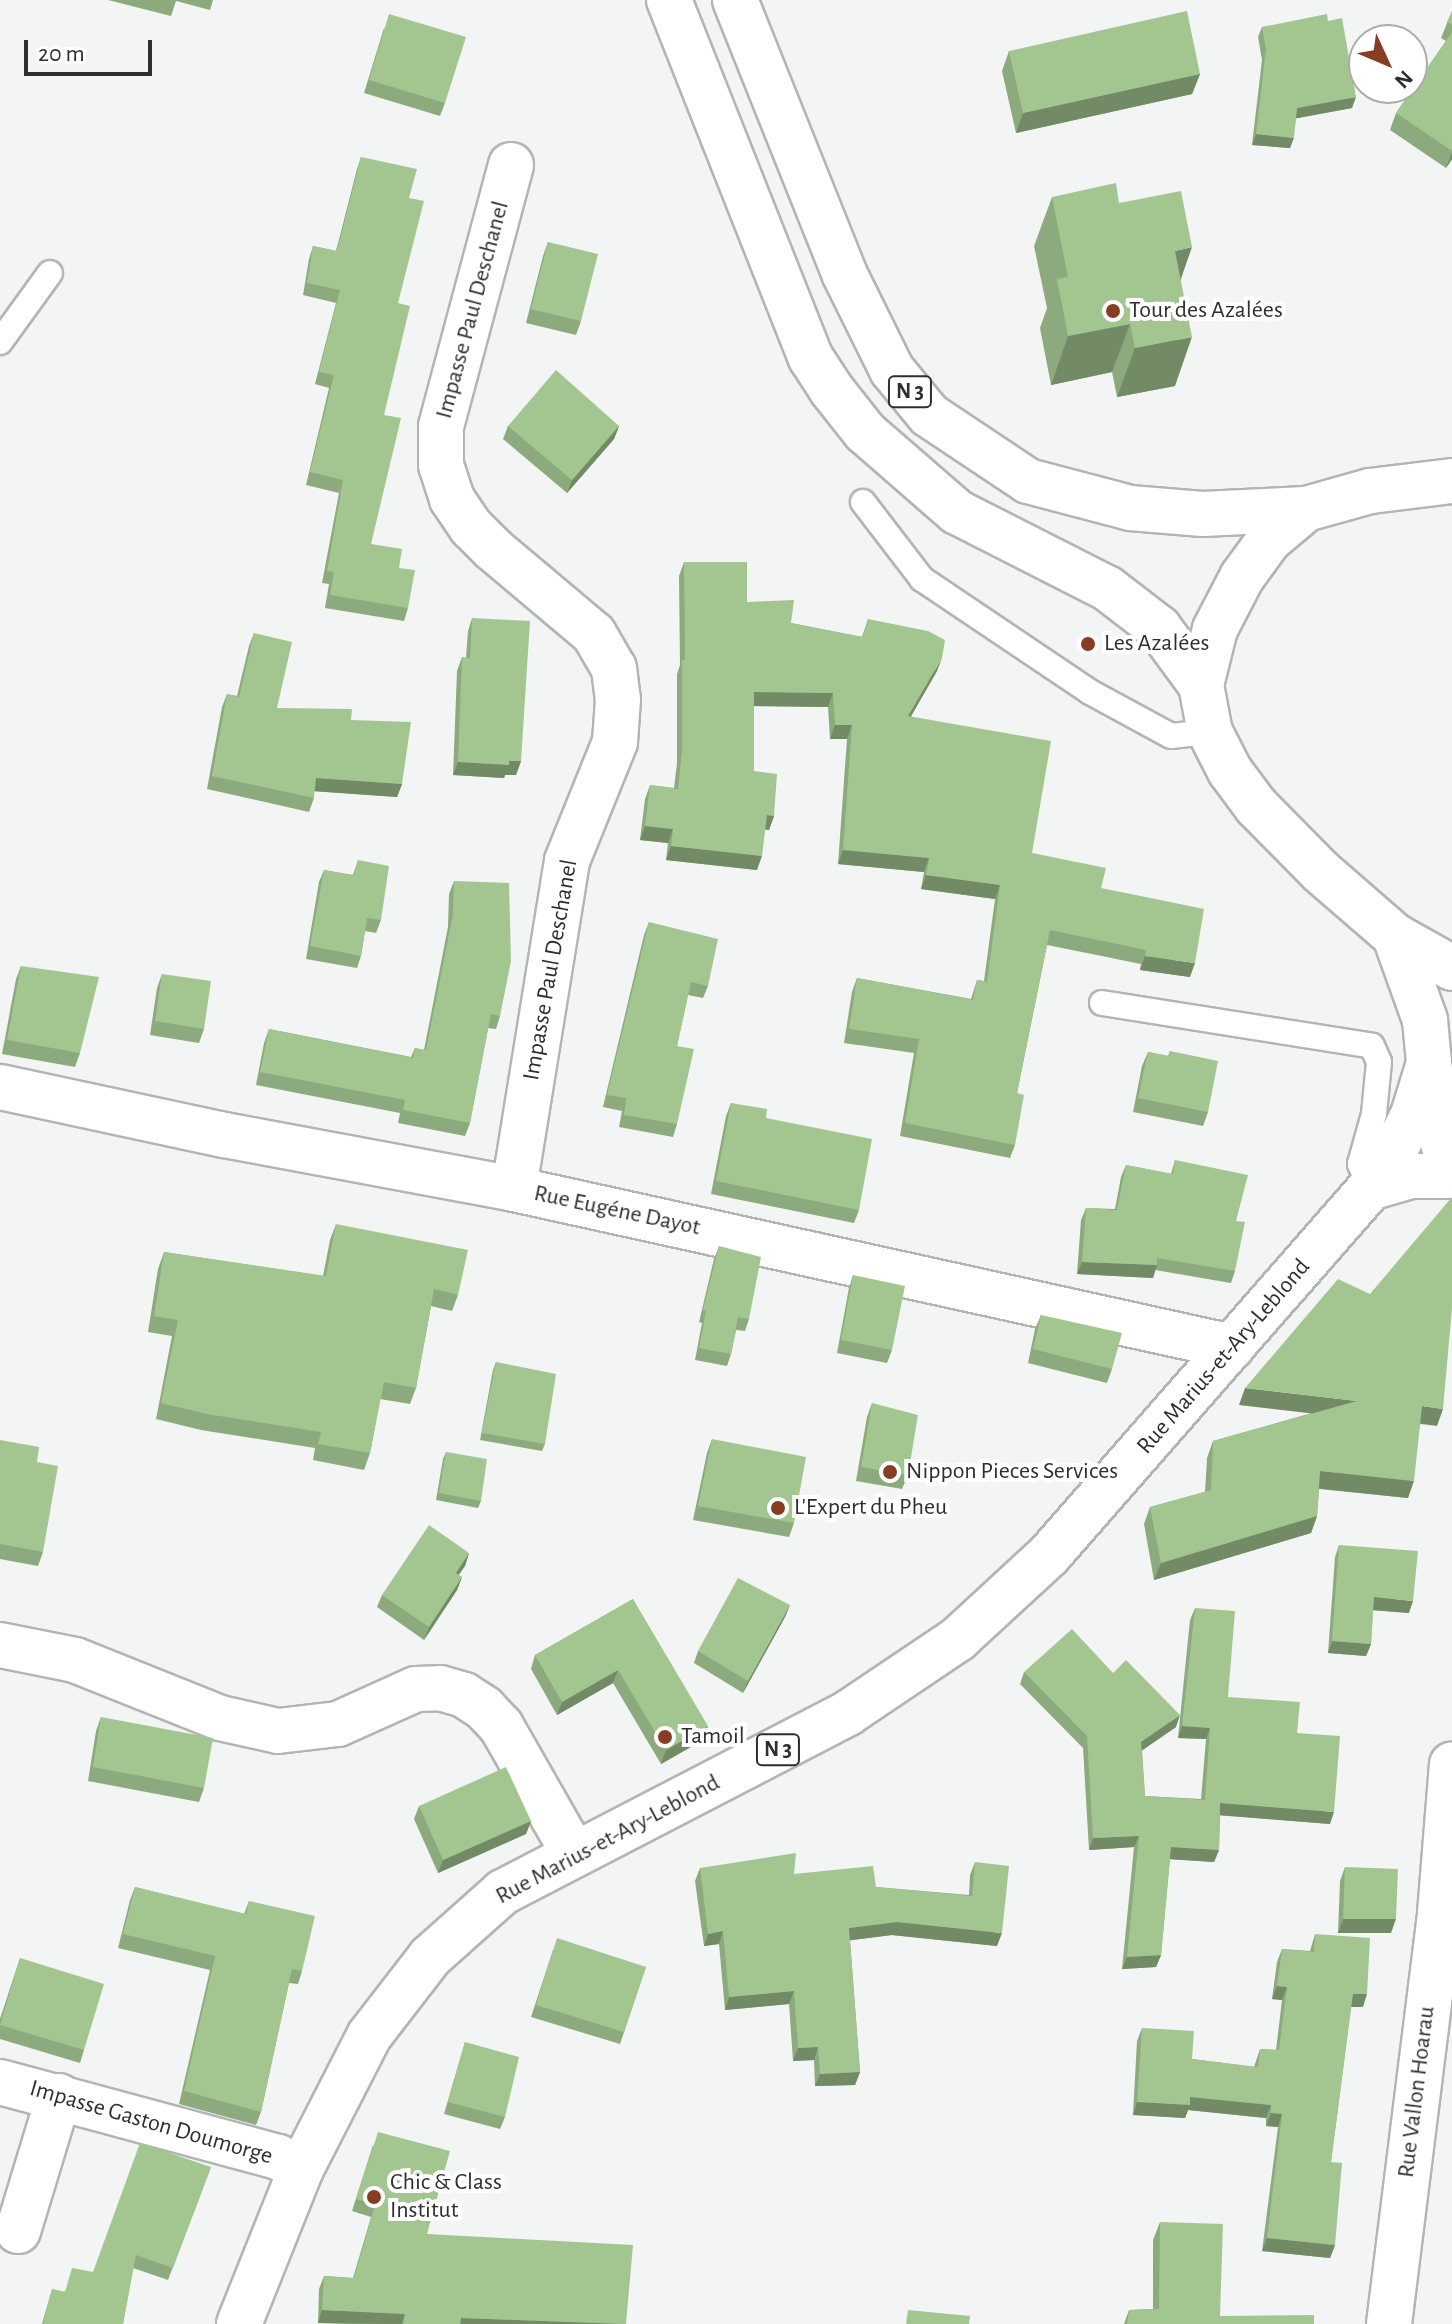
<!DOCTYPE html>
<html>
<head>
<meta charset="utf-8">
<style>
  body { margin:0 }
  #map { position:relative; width:1452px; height:2324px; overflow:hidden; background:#f2f5f3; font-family:"Alegreya Sans",sans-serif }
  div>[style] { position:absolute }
  .roads { filter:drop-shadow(2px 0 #b2b5b3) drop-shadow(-2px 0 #b2b5b3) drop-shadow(0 2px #b2b5b3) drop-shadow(0 -2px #b2b5b3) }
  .lane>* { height:24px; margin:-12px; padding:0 12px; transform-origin:12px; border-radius:12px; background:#fff }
  .street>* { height:44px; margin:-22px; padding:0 22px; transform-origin:22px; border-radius:22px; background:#fff }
  .primary>* { height:44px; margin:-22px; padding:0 22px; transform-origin:22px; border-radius:22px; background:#fff }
  .highway>* { height:44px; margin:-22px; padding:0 22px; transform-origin:22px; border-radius:22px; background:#fff }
  .wall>* { inset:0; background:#8caa7d }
  .shaded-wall>* { inset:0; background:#728b66 }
  .building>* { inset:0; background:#a3c691 }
  .dots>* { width:22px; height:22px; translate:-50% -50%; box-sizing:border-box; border:4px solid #fff; border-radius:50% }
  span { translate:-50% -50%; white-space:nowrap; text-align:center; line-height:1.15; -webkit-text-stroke:8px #fff; paint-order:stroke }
  .shield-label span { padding:2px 6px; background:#fff; border:2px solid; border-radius:6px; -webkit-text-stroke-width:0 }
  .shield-label { font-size:22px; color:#2d2e2e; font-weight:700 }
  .street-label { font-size:24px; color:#2d2e2e }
  .poi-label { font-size:24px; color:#2d2e2e }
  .left { translate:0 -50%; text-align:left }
  .north { position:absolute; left:1348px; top:24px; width:80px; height:80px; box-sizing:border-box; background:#fff; border:2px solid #ababab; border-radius:50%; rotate:134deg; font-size:22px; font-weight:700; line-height:32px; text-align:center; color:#2d2e2e }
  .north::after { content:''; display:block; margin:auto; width:28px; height:36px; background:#863d22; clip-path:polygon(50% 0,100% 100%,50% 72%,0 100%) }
  .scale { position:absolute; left:24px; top:40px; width:128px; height:36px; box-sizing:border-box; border:4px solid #2d2e2e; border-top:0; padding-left:10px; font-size:24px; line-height:28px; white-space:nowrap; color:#2d2e2e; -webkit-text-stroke:6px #fff; paint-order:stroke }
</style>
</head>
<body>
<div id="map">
  <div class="roads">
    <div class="lane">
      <i style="left:0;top:342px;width:85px;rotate:-54.1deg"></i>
      <i style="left:863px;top:502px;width:97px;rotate:52.5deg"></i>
      <i style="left:922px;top:579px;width:202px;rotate:33.9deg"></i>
      <i style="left:1090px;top:692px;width:92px;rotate:28.5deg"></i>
      <i style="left:1171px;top:736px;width:39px;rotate:-6deg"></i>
      <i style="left:1102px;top:1003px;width:273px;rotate:9deg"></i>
      <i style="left:1372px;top:1046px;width:17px;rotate:66deg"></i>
      <i style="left:1379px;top:1062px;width:52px;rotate:95.5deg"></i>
      <i style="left:1374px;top:1114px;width:52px;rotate:105.6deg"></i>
      <i style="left:1360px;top:1164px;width:26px;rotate:67deg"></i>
    </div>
    <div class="street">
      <i style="left:511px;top:165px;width:271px;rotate:105deg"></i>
      <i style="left:441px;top:427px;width:38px;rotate:90deg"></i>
      <i style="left:441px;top:465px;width:36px;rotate:72deg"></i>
      <i style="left:452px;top:499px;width:34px;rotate:56deg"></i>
      <i style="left:471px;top:527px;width:31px;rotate:45deg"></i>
      <i style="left:493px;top:549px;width:132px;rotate:40.1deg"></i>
      <i style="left:594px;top:634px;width:39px;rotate:60deg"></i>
      <i style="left:614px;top:668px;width:31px;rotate:83deg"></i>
      <i style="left:618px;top:699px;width:43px;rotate:94deg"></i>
      <i style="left:615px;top:742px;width:128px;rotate:112deg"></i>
      <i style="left:567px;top:861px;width:332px;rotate:99.2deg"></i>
      <i style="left:1429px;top:1063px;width:69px;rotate:81.6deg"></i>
      <i style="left:1439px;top:1131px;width:42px;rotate:72deg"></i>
      <i style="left:0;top:1087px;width:229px;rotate:12.1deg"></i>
      <i style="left:224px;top:1135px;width:295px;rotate:10.5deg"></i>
      <i style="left:514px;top:1189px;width:735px;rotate:12.41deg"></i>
      <i style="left:0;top:1645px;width:76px;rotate:11.3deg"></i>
      <i style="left:75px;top:1660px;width:156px;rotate:21.8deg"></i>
      <i style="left:220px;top:1718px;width:59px;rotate:12.6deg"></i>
      <i style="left:278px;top:1731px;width:60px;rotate:-6.7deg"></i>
      <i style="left:338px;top:1724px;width:85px;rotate:-24.2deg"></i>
      <i style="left:416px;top:1689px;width:24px;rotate:-2deg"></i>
      <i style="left:440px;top:1688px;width:25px;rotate:16deg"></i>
      <i style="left:464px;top:1695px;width:24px;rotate:33deg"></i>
      <i style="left:484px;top:1708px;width:25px;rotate:47deg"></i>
      <i style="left:501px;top:1726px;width:147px;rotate:60.3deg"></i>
      <i style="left:0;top:2082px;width:288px;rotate:15.1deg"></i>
      <i style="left:278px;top:2157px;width:26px;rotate:28deg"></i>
      <i style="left:18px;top:2231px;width:141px;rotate:-73.1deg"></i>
      <i style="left:1389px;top:2324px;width:414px;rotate:-82.9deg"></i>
      <i style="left:1440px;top:1913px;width:149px;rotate:-85.4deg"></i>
    </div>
    <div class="primary">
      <i style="left:1452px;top:481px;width:83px;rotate:173deg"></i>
      <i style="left:1370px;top:491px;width:66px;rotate:164.3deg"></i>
      <i style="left:1306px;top:509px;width:48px;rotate:140deg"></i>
      <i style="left:1269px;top:540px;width:46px;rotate:126.1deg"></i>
      <i style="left:1242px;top:577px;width:59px;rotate:117.4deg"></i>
      <i style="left:1215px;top:629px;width:58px;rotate:104deg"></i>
      <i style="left:1201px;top:685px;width:48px;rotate:79.2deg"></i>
      <i style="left:1210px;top:732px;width:44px;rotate:62.9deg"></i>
      <i style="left:1230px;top:771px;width:44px;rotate:53.4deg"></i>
      <i style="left:1256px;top:806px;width:91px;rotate:45.4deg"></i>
      <i style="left:1320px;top:871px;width:99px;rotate:40.9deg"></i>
      <i style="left:1395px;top:936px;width:65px;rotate:29.3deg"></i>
      <i style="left:1370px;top:1188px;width:43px;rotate:-16.3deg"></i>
      <i style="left:1411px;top:1176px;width:41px"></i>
      <i style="left:239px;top:2324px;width:167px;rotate:-68.2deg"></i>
      <i style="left:301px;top:2169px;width:149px;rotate:-62.9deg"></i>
      <i style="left:369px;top:2036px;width:100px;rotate:-52.3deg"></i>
      <i style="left:430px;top:1957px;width:98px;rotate:-41.7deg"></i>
      <i style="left:503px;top:1892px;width:389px;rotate:-27.4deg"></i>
      <i style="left:848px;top:1713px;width:133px;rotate:-33.9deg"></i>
      <i style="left:958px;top:1639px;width:124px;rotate:-42.7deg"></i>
      <i style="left:1049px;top:1555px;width:488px;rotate:-48.8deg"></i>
      <i style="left:1370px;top:1188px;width:39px;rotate:-55deg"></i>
      <i style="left:1392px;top:1156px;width:46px;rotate:-62.9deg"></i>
      <i style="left:1413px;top:1115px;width:54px;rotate:-72.9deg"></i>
      <i style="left:1429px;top:1063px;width:43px;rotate:-95.3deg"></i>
      <i style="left:1425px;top:1020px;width:89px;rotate:-109.7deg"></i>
    </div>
    <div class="highway">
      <i style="left:669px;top:0;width:385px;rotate:68.4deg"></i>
      <i style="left:811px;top:358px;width:37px;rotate:57deg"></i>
      <i style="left:831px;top:389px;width:55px;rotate:51.7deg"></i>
      <i style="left:865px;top:432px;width:122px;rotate:41deg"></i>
      <i style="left:957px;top:512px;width:168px;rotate:26.9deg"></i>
      <i style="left:1107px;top:588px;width:66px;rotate:37.6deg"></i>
      <i style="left:1159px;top:628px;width:71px;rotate:53.6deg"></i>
      <i style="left:735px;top:0;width:294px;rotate:68.2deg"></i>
      <i style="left:844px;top:273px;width:108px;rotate:63.7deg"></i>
      <i style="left:892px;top:370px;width:58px;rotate:50.6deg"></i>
      <i style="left:929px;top:415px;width:119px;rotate:33.7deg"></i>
      <i style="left:1028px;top:481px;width:106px;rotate:14.8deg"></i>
      <i style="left:1130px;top:508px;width:73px;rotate:4.7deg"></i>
      <i style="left:1203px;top:514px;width:103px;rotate:-2.8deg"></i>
    </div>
  </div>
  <div class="wall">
    <i style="clip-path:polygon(108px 0,213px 0,210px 10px,176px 1px,171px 16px)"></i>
    <i style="clip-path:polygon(1452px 11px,1452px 159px,1446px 168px,1390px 130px,1396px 113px,1446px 41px,1441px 38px)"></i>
    <i style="clip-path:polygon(1328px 21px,1352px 108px,1296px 118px,1290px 148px,1252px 145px,1262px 60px,1258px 37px,1262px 27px)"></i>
    <i style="clip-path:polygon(384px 28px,445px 103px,440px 116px,364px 93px)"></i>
    <i style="clip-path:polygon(1009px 51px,1200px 74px,1192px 94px,1016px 133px,1002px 71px)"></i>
    <i style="clip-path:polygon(361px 157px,409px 198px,398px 303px,384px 415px,371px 544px,399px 568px,408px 608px,404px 621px,325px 608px,329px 584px,322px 583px,339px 493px,306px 485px,329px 388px,315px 384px,336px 303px,303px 295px,309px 259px,313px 246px,336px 251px,357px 169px)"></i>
    <i style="clip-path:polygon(1052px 197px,1119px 203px,1180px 279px,1175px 386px,1117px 397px,1112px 372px,1051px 385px,1040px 328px,1047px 308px,1034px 246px)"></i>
    <i style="clip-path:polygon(548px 242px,581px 321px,576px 335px,526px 323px,543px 256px)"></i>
    <i style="clip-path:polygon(508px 426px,619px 426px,614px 439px,567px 493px,503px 439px)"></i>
    <i style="clip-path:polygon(684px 562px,747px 602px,791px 623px,862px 637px,868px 619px,937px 671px,911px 716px,1032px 853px,1101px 888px,1190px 977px,1140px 970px,1141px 964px,1047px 945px,1017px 1093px,1015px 1145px,1010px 1158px,900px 1136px,914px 1053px,844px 1043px,852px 992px,857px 978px,971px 999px,977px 980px,984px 981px,995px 899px,921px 889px,924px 872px,838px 864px,847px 739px,830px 739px,828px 707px,754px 706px,754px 771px,774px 816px,769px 830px,765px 829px,757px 870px,666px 860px,668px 843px,640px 840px,645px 799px,650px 785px,674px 788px,677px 763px,677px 674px,680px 665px,679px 576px)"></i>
    <i style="clip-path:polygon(472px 618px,521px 761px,516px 775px,505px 775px,504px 778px,453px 775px,457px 671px,462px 657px,466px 658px,468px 631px)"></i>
    <i style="clip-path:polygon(254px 633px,277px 708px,351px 720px,402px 784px,397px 797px,314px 791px,314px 798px,309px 812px,207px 789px,222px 707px,227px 694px,237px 696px,249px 646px)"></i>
    <i style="clip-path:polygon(358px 860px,381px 920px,376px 933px,365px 931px,361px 956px,357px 968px,306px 959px,319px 882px,324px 870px,353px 875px)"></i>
    <i style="clip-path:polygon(454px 881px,500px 1016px,496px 1029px,488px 1028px,470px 1123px,465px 1136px,398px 1123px,400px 1113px,256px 1085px,264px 1043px,269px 1029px,411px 1057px,415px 1048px,424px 1050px,448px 927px,449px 894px)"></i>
    <i style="clip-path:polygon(649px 922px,708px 986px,703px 998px,688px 995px,677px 1046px,677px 1124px,673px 1137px,619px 1127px,622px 1111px,603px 1107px,644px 935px)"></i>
    <i style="clip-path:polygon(21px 966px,80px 1053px,75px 1067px,2px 1054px,16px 979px)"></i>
    <i style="clip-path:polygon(162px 974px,204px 1029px,199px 1043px,150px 1035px,157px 988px)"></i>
    <i style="clip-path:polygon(1170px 1051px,1208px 1112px,1203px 1126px,1133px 1112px,1142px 1066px,1148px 1052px,1168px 1056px)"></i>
    <i style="clip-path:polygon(731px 1103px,766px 1118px,859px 1210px,854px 1223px,711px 1194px,726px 1116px)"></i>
    <i style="clip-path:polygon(1175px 1160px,1236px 1221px,1235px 1271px,1231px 1283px,1155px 1270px,1153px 1278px,1077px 1274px,1081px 1220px,1086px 1208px,1115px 1209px,1121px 1177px,1126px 1165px,1171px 1174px)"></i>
    <i style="clip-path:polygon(336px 1224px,458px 1295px,452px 1311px,431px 1306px,416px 1388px,410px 1404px,380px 1399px,370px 1453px,364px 1470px,313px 1460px,315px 1448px,201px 1430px,156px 1419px,172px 1336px,148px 1332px,158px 1269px,164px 1252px,323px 1276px,330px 1240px)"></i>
    <i style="clip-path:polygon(719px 1246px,749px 1319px,745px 1331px,736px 1330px,731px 1354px,727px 1366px,695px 1360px,702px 1323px,699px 1322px,714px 1259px)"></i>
    <i style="clip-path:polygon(853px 1275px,892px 1350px,887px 1363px,837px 1353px,849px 1288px)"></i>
    <i style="clip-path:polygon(1041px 1315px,1112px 1369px,1107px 1383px,1028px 1363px,1035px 1329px)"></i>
    <i style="clip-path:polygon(496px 1362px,545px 1444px,542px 1451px,480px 1440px,493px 1370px)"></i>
    <i style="clip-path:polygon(872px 1403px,908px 1475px,902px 1489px,856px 1481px,867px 1417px)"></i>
    <i style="clip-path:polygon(1239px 1405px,1437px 1426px,1420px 1424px,1408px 1498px,1319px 1489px,1317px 1516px,1311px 1533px,1154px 1580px,1144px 1524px,1150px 1507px,1205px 1492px,1207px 1458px,1213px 1441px,1312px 1413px)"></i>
    <i style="clip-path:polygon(712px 1439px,794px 1523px,789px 1537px,693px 1520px,707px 1453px)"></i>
    <i style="clip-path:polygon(0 1440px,37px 1462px,43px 1552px,38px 1566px,0 1559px)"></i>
    <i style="clip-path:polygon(446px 1452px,481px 1501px,478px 1508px,436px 1500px,443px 1459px)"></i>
    <i style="clip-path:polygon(1339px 1545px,1409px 1613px,1373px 1610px,1371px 1644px,1366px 1656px,1328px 1653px,1335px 1557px)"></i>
    <i style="clip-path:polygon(469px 1553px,465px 1566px,458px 1575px,462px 1577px,457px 1590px,424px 1640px,377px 1607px,382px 1595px)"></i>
    <i style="clip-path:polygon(633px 1599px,703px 1740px,661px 1764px,613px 1683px,557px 1715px,531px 1669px,535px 1655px)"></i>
    <i style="clip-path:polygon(790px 1605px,785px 1617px,743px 1693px,694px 1663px,698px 1651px)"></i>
    <i style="clip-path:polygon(1195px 1608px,1228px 1697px,1297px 1733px,1330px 1824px,1220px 1815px,1219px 1850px,1214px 1862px,1170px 1859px,1161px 1955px,1156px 1967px,1122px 1969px,1134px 1847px,1089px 1850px,1083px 1748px,1020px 1684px,1024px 1672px,1113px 1673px,1176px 1727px,1142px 1750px,1145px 1796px,1201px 1799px,1206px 1739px,1178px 1738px,1190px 1620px)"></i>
    <i style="clip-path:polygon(101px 1717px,204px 1788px,199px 1802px,88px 1781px,96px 1731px)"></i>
    <i style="clip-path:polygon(419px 1806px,531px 1821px,526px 1834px,438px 1873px,414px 1819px)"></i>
    <i style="clip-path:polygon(975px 1862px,997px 1946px,892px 1935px,850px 1940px,860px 2072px,855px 2085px,815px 2086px,814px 2060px,793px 2061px,789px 2004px,725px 2010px,719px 1944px,704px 1946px,695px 1881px,700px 1868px,794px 1874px,876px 1887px,969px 1895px,970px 1875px)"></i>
    <i style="clip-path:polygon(1345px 1867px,1391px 1933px,1338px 1933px,1340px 1881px)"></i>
    <i style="clip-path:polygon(135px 1887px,244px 1914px,249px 1901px,302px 1971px,298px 1984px,289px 1983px,261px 2112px,256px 2125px,179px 2104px,210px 1970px,118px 1948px,130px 1900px)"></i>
    <i style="clip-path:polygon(1315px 1934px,1363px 2007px,1351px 2007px,1331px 2162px,1335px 2245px,1330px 2258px,1262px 2251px,1278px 2127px,1266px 2126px,1266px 2118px,1188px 2110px,1185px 2118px,1133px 2115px,1137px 2041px,1142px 2028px,1192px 2059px,1254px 2067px,1260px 2049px,1276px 2050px,1282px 2000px,1272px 1999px,1277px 1962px,1282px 1949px,1310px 1951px)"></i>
    <i style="clip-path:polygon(553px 1950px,646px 1967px,620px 2044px,531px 2017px)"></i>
    <i style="clip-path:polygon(20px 1958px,84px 2050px,80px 2063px,0 2039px,0 2019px)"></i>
    <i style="clip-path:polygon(465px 2042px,505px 2117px,500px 2129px,444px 2114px)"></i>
    <i style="clip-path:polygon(373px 2145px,427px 2234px,626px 2324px,347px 2324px,318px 2323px,319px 2289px,324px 2276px,353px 2278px,371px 2217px,352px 2211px)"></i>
    <i style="clip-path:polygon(211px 2167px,168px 2280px,133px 2268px,123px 2324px,42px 2324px,52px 2289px,64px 2292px,93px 2272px)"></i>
    <i style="clip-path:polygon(1160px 2222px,1220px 2316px,1314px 2324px,1124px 2324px,1129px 2310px,1153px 2309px,1153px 2240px)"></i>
  </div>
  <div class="shaded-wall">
    <i style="clip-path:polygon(1200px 74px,1192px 94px,1016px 133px,1023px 113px)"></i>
    <i style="clip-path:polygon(1356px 97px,1352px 108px,1293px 119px,1297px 108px)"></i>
    <i style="clip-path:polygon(1256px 134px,1294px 138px,1290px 148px,1252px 145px)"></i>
    <i style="clip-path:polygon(1452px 152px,1452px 159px,1446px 168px)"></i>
    <i style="clip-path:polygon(1192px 247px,1175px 296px,1175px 251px)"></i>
    <i style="clip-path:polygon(1130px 324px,1112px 372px,1051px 385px,1068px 336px)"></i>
    <i style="clip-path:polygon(1192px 337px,1175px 386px,1117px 397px,1135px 348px)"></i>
    <i style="clip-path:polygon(619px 426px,614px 439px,567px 493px,572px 480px)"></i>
    <i style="clip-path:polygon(942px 658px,937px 671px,903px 730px,908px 716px)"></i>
    <i style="clip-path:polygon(754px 692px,833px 693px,828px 707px,749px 706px)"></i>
    <i style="clip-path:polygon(835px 725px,852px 725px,847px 739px,830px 739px)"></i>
    <i style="clip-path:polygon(521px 761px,516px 775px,505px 775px,504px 778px,453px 775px,458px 762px)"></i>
    <i style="clip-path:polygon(316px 778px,402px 784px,397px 797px,311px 791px)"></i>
    <i style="clip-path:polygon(767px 815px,774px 816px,769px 830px,762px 829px)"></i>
    <i style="clip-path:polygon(645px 826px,673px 829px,668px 843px,640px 840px)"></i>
    <i style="clip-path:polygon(671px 846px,762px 856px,757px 870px,666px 860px)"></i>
    <i style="clip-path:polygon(843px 850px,929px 858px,924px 872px,838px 864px)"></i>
    <i style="clip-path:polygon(926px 875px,1000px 885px,995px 899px,921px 889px)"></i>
    <i style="clip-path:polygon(1145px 956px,1195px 963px,1190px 977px,1140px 970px)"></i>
    <i style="clip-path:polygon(1082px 1262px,1157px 1265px,1153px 1278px,1077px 1274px)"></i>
    <i style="clip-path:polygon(1245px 1388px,1357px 1401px,1351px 1418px,1239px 1405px)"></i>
    <i style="clip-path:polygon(1422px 1406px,1443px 1409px,1437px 1426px,1415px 1423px)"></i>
    <i style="clip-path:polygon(1320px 1471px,1414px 1481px,1408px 1498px,1314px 1488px)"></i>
    <i style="clip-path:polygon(1317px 1516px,1311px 1533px,1154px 1580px,1161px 1563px)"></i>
    <i style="clip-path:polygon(469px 1553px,465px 1566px,451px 1586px,456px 1573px)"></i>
    <i style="clip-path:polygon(462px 1577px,457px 1590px,424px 1640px,429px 1627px)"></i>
    <i style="clip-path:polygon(1374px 1597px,1413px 1601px,1409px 1613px,1370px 1610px)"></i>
    <i style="clip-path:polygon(790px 1605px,785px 1617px,743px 1693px,748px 1681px)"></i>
    <i style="clip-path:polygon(1332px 1641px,1371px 1644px,1366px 1656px,1328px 1653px)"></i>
    <i style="clip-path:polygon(618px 1670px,613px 1683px,557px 1715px,562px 1702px)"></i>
    <i style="clip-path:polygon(1180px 1715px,1176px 1727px,1137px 1754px,1141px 1742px)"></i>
    <i style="clip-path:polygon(708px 1726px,703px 1740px,661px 1764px,666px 1750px)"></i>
    <i style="clip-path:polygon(1182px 1726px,1210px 1728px,1206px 1739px,1178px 1738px)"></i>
    <i style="clip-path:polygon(1220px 1803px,1334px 1812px,1330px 1824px,1216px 1815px)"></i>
    <i style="clip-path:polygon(531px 1821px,526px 1834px,438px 1873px,443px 1860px)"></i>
    <i style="clip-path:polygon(1139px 1836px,1134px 1847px,1089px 1850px,1093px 1838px)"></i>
    <i style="clip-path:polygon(1171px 1847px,1219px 1850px,1214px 1862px,1167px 1859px)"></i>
    <i style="clip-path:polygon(1343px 1919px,1396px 1919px,1391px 1933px,1338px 1933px)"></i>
    <i style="clip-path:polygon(897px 1922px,1002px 1933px,997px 1946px,892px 1935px,845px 1941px,849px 1928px)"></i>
    <i style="clip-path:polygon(723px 1931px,719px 1944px,704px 1946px,708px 1934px)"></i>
    <i style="clip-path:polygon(1161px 1955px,1156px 1967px,1122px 1969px,1127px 1957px)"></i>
    <i style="clip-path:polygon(1277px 1986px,1287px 1987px,1282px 2000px,1272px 1999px)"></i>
    <i style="clip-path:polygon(794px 1991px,789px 2004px,725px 2010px,729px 1997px)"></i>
    <i style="clip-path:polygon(1353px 1994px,1367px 1994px,1363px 2007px,1348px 2007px)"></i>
    <i style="clip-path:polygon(818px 2047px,814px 2060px,793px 2061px,798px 2048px)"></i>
    <i style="clip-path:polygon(860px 2072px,855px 2085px,815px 2086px,820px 2074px)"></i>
    <i style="clip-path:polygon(1190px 2097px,1271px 2105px,1266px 2118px,1188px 2110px,1185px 2118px,1133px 2115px,1137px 2102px)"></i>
    <i style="clip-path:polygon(1271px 2113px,1282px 2114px,1278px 2127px,1266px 2126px)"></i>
    <i style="clip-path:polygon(1267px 2238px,1335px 2245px,1330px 2258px,1262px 2251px)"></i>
    <i style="clip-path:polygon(322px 2310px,405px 2314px,402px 2324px,318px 2323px)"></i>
    <i style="clip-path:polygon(461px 2318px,622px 2324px,459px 2324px)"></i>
  </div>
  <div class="building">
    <i style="clip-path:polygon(1187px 11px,1200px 74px,1023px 113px,1009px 51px)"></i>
    <i style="clip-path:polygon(1452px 11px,1452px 25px,1447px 22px)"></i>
    <i style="clip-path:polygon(389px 14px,466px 37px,445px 103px,369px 80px)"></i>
    <i style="clip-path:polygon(1327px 14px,1328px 21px,1342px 18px,1356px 97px,1297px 108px,1294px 138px,1256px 134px,1266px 49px,1262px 27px)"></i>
    <i style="clip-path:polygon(1452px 32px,1452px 151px,1396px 113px)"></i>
    <i style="clip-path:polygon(361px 157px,417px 169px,409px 198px,424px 201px,398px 303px,410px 306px,384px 415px,401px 418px,371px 544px,402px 549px,399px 568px,415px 570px,408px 608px,330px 595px,334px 572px,327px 571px,343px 480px,310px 472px,334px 375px,319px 372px,340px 290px,307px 283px,313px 246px,337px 251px)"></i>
    <i style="clip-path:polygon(1116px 183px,1119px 203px,1181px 191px,1192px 247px,1175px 251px,1192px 337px,1135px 348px,1130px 324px,1068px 336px,1057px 279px,1068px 277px,1052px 197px)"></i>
    <i style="clip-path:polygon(548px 242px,598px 254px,581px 321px,531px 309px)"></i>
    <i style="clip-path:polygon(556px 370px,619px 426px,572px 480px,508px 426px)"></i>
    <i style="clip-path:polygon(684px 562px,747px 562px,747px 602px,794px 600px,791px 623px,863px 637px,868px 619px,928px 631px,945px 640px,942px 658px,908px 716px,1051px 741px,1032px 853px,1106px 868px,1101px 888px,1204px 909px,1195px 963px,1145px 956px,1146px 950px,1050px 930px,1017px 1093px,1024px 1095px,1015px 1145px,905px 1123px,919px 1039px,849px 1029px,857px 978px,973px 1000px,977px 980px,987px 982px,1000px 885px,926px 875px,929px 858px,843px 850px,852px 725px,835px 725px,833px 693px,754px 692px,754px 771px,777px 774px,774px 816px,767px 815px,762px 856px,671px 846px,673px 829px,645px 826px,650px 785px,678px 789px,682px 750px,682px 660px,685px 660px)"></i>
    <i style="clip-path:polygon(472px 618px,530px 621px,521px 761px,509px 761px,509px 765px,458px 762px,462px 657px,470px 658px)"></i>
    <i style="clip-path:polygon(254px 633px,292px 642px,277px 708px,352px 709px,351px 720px,411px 722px,402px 784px,316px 778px,314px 798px,212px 776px,227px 694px,239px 697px)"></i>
    <i style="clip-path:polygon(358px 860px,389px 866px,381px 920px,367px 918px,361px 956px,310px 946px,324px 870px,354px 876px)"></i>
    <i style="clip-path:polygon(454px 881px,509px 883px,511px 961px,500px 1016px,491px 1014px,470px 1123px,403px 1110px,405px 1100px,260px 1072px,269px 1029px,413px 1058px,415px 1048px,426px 1050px,453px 914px)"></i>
    <i style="clip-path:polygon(649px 922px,718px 939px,708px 986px,691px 982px,677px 1046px,694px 1049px,677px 1124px,624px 1115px,626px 1098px,607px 1095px)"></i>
    <i style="clip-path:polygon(21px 966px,99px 977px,80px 1053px,7px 1040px)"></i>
    <i style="clip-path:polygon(162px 974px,211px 981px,204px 1029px,155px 1021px)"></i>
    <i style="clip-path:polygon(1170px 1051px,1218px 1061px,1208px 1112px,1138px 1098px,1148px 1052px,1169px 1056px)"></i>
    <i style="clip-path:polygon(731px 1103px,767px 1109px,766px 1118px,872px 1139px,859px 1210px,716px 1181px)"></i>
    <i style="clip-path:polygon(1175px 1160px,1248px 1175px,1236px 1221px,1245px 1222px,1235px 1271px,1157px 1258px,1157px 1265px,1082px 1262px,1086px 1208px,1117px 1210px,1126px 1165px,1173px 1174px)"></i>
    <i style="clip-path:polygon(1452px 1197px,1452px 1308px,1443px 1409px,1422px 1406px,1414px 1481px,1320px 1471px,1317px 1516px,1161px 1563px,1150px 1507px,1211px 1490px,1213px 1441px,1357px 1401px,1245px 1388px,1338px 1279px,1370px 1294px)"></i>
    <i style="clip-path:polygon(336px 1224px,468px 1250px,458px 1295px,434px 1289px,416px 1388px,384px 1382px,370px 1453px,318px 1444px,321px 1432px,207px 1414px,161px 1403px,178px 1320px,154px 1316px,164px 1252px,326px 1276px)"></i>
    <i style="clip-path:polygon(719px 1246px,761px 1257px,749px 1319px,738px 1317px,731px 1354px,699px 1348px,706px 1311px,703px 1310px)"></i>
    <i style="clip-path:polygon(853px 1275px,905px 1286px,892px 1350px,841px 1340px)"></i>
    <i style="clip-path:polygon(1041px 1315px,1122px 1333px,1112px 1369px,1033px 1349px)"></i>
    <i style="clip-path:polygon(496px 1362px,556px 1374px,545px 1444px,482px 1433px)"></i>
    <i style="clip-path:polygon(872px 1403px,918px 1415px,908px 1475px,861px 1467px)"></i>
    <i style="clip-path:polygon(712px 1439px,806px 1457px,794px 1523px,698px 1506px)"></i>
    <i style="clip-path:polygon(0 1440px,39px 1447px,37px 1462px,58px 1466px,43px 1552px,0 1544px)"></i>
    <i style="clip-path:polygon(446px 1452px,487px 1459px,481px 1501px,439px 1493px)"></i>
    <i style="clip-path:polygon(429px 1525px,469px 1553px,456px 1573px,462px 1577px,429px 1627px,382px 1595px)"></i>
    <i style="clip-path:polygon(1339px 1545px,1418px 1551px,1413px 1601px,1374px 1597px,1371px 1644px,1332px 1641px)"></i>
    <i style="clip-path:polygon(738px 1578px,790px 1605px,748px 1681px,698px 1651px)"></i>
    <i style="clip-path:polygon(633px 1599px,708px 1726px,666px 1750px,618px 1670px,562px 1702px,535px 1655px)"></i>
    <i style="clip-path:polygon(1195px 1608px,1235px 1611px,1228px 1697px,1300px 1702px,1297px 1733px,1340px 1736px,1334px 1812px,1220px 1803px,1219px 1850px,1171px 1847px,1161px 1955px,1127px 1957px,1139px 1836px,1093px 1838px,1087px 1736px,1024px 1672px,1072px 1629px,1113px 1673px,1126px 1660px,1180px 1715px,1141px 1742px,1145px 1796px,1205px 1800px,1210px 1728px,1182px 1726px)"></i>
    <i style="clip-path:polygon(101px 1717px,213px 1738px,204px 1788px,93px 1767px)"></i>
    <i style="clip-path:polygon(506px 1767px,531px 1821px,443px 1860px,419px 1806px)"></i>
    <i style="clip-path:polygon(796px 1853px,794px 1874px,873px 1866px,876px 1887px,972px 1896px,975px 1862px,1009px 1866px,1002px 1933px,897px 1922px,849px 1928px,860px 2072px,820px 2074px,818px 2047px,798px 2048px,794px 1991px,729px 1997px,723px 1931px,708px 1934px,700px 1868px)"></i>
    <i style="clip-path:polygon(1345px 1867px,1398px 1869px,1396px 1919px,1343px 1919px)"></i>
    <i style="clip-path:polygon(135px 1887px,246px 1914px,249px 1901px,315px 1916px,302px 1971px,292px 1969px,261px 2112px,184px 2091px,215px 1956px,123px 1934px)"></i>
    <i style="clip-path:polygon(1315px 1934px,1370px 1938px,1367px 1994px,1353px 1994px,1331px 2162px,1342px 2163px,1335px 2245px,1267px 2238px,1282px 2114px,1271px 2113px,1271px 2105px,1190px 2097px,1190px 2105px,1137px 2102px,1142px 2028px,1194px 2031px,1192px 2059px,1258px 2067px,1260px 2049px,1279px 2050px,1287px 1987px,1277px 1986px,1282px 1949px,1314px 1952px)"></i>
    <i style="clip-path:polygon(557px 1938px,646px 1967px,624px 2032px,536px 2005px)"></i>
    <i style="clip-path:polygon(20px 1958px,104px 1984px,84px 2050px,0 2025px)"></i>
    <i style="clip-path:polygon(465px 2042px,519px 2057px,505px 2117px,448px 2102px)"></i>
    <i style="clip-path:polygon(378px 2132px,450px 2151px,427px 2234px,633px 2245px,626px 2324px,461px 2318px,460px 2324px,403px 2324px,405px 2314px,322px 2310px,324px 2276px,354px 2278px,375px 2205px,356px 2199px)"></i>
    <i style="clip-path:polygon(140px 2143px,211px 2167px,173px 2268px,136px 2255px,123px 2324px,43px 2324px,52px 2289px,65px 2292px,72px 2268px,93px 2272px)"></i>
    <i style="clip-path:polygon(1160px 2222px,1223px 2224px,1220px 2316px,1314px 2315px,1314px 2324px,1127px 2324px,1129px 2310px,1159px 2309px)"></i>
    <i style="clip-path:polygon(908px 2310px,970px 2316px,969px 2324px,906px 2324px)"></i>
  </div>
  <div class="dots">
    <i style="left:1113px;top:311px;background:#863d22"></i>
    <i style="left:1088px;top:644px;background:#863d22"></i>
    <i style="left:890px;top:1472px;background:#863d22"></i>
    <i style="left:778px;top:1508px;background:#863d22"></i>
    <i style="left:665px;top:1737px;background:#863d22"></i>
    <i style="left:374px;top:2197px;background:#863d22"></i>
  </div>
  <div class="shield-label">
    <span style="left:910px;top:392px">N 3</span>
    <span style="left:778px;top:1750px">N 3</span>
  </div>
  <div class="street-label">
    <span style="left:473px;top:310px;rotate:-75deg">Impasse Paul Deschanel</span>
    <span style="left:551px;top:970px;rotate:-80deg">Impasse Paul Deschanel</span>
    <span style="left:617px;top:1211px;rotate:12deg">Rue Eugéne Dayot</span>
    <span style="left:1224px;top:1357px;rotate:-49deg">Rue Marius-et-Ary-Leblond</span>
    <span style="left:608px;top:1840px;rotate:-28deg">Rue Marius-et-Ary-Leblond</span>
    <span style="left:1417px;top:2092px;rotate:-83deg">Rue Vallon Hoarau</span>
    <span style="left:151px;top:2123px;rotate:16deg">Impasse Gaston Doumorge</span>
  </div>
  <div class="poi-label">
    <span class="left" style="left:1129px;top:311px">Tour des Azalées</span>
    <span class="left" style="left:1104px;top:644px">Les Azalées</span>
    <span class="left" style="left:906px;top:1472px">Nippon Pieces Services</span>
    <span class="left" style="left:794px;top:1508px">L'Expert du Pheu</span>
    <span class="left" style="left:681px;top:1737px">Tamoil</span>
    <span class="left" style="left:390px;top:2197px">Chic &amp; Class<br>Institut</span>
  </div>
  <div class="north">N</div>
  <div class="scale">20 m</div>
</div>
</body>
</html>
